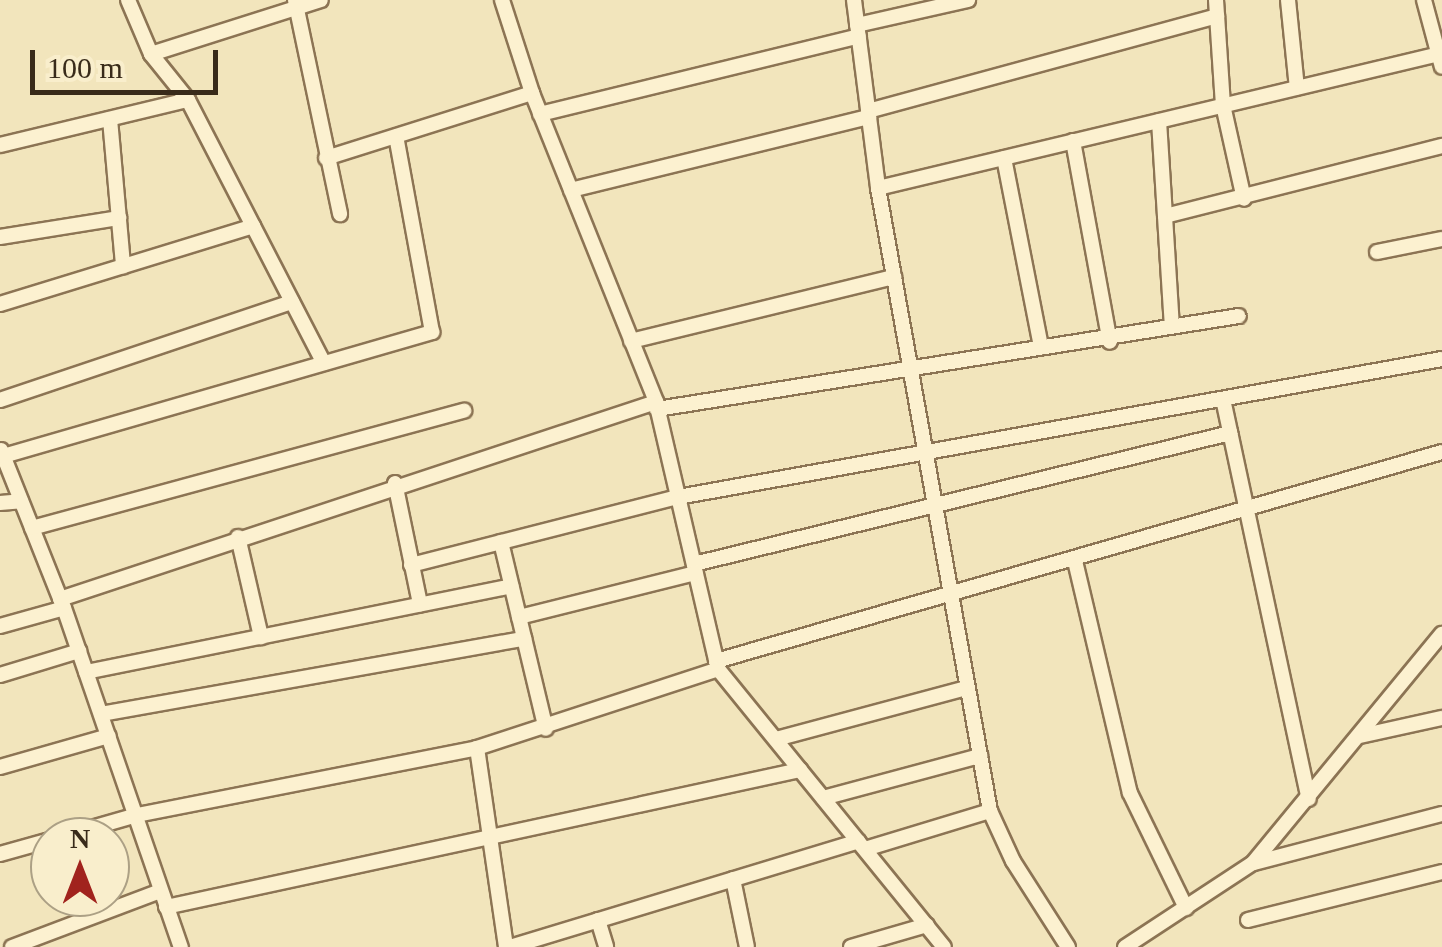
<!DOCTYPE html>
<html>
<head>
<meta charset="utf-8">
<style>
  body { margin:0 }
  #map { position:relative; width:1442px; height:947px; overflow:hidden; background:#f2e5bc; font-family:"Times New Roman",serif }
  div>[style] { position:absolute }
  .roads { filter:drop-shadow(2px 0 #8c7454) drop-shadow(-2px 0 #8c7454) drop-shadow(0 2px #8c7454) drop-shadow(0 -2px #8c7454) }
  .minor>* { height:14px; margin:-7px; padding:0 7px; transform-origin:7px; border-radius:7px; background:#fcf1d0 }
  span { translate:-50% -50%; white-space:nowrap; text-align:center; line-height:1.15; -webkit-text-stroke:8px #f9eecc; paint-order:stroke }
  .north { position:absolute; left:30px; top:817px; width:100px; height:100px; box-sizing:border-box; background:#f9eecc; border:2px solid #aca085; border-radius:50%; rotate:0deg; font-size:28px; font-weight:700; line-height:40px; text-align:center; color:#392b1a }
  .north::after { content:''; display:block; margin:auto; width:35px; height:45px; background:#a1231d; clip-path:polygon(50% 0,100% 100%,50% 72%,0 100%) }
  .scale { position:absolute; left:30px; top:50px; width:188px; height:45px; box-sizing:border-box; border:5px solid #392b1a; border-top:0; padding-left:12px; font-size:30px; line-height:35px; white-space:nowrap; color:#392b1a; -webkit-text-stroke:8px #f9eecc; paint-order:stroke }
</style>
</head>
<body>
<div id="map">
  <div class="roads">
    <div class="minor">
      <i style="left:128px;top:0;width:59px;rotate:66.9deg"></i>
      <i style="left:151px;top:54px;width:59px;rotate:51.2deg"></i>
      <i style="left:188px;top:100px;width:296px;rotate:62.7deg"></i>
      <i style="left:295px;top:0;width:219px;rotate:78.1deg"></i>
      <i style="left:502px;top:0;width:98px;rotate:72.1deg"></i>
      <i style="left:532px;top:93px;width:333px;rotate:68.1deg"></i>
      <i style="left:854px;top:0;width:190px;rotate:82.7deg"></i>
      <i style="left:878px;top:188px;width:633px;rotate:79.81deg"></i>
      <i style="left:990px;top:811px;width:55px;rotate:65.3deg"></i>
      <i style="left:1013px;top:861px;width:102px;rotate:57.4deg"></i>
      <i style="left:1216px;top:0;width:105px;rotate:86.2deg"></i>
      <i style="left:1223px;top:105px;width:96px;rotate:77.4deg"></i>
      <i style="left:1288px;top:0;width:88px;rotate:84.2deg"></i>
      <i style="left:1424px;top:0;width:69px;rotate:75deg"></i>
      <i style="left:857px;top:25px;width:114px;rotate:-12.7deg"></i>
      <i style="left:151px;top:54px;width:178px;rotate:-17.6deg"></i>
      <i style="left:868px;top:111px;width:362px;rotate:-15.2deg"></i>
      <i style="left:540px;top:114px;width:328px;rotate:-13.7deg"></i>
      <i style="left:110px;top:119px;width:148px;rotate:84.9deg"></i>
      <i style="left:1159px;top:121px;width:205px;rotate:86.4deg"></i>
      <i style="left:1073px;top:141px;width:204px;rotate:79.6deg"></i>
      <i style="left:0;top:145px;width:193px;rotate:-13.5deg"></i>
      <i style="left:326px;top:158px;width:216px;rotate:-17.5deg"></i>
      <i style="left:1004px;top:158px;width:193px;rotate:78.9deg"></i>
      <i style="left:878px;top:188px;width:577px;rotate:-13.43deg"></i>
      <i style="left:571px;top:190px;width:307px;rotate:-13.8deg"></i>
      <i style="left:1165px;top:216px;width:286px;rotate:-14.2deg"></i>
      <i style="left:0;top:237px;width:121px;rotate:-9.1deg"></i>
      <i style="left:1377px;top:252px;width:66px;rotate:-11.3deg"></i>
      <i style="left:0;top:304px;width:265px;rotate:-17.1deg"></i>
      <i style="left:631px;top:341px;width:271px;rotate:-13.7deg"></i>
      <i style="left:1223px;top:399px;width:409px;rotate:77.9deg"></i>
      <i style="left:0;top:400px;width:308px;rotate:-18.6deg"></i>
      <i style="left:657px;top:409px;width:589px;rotate:-9.08deg"></i>
      <i style="left:1px;top:450px;width:170px;rotate:68.3deg"></i>
      <i style="left:64px;top:608px;width:359px;rotate:71deg"></i>
      <i style="left:3px;top:456px;width:447px;rotate:-16.1deg"></i>
      <i style="left:432px;top:332px;width:199px;rotate:-100.4deg"></i>
      <i style="left:395px;top:483px;width:124px;rotate:78.3deg"></i>
      <i style="left:0;top:503px;width:21px;rotate:-5deg"></i>
      <i style="left:32px;top:528px;width:448px;rotate:-15.2deg"></i>
      <i style="left:238px;top:537px;width:103px;rotate:77deg"></i>
      <i style="left:501px;top:542px;width:192px;rotate:76.5deg"></i>
      <i style="left:1075px;top:561px;width:238px;rotate:76.7deg"></i>
      <i style="left:1130px;top:793px;width:128px;rotate:64deg"></i>
      <i style="left:694px;top:564px;width:552px;rotate:-13.73deg"></i>
      <i style="left:411px;top:565px;width:276px;rotate:-14.3deg"></i>
      <i style="left:678px;top:497px;width:776px;rotate:-10.24deg"></i>
      <i style="left:60px;top:599px;width:628px;rotate:-18.29deg"></i>
      <i style="left:656px;top:402px;width:274px;rotate:76.9deg"></i>
      <i style="left:718px;top:669px;width:358px;rotate:50.9deg"></i>
      <i style="left:519px;top:617px;width:182px;rotate:-14deg"></i>
      <i style="left:0;top:626px;width:66px;rotate:-15.7deg"></i>
      <i style="left:716px;top:661px;width:755px;rotate:-16.06deg"></i>
      <i style="left:86px;top:672px;width:434px;rotate:-11.4deg"></i>
      <i style="left:0;top:675px;width:83px;rotate:-16.9deg"></i>
      <i style="left:101px;top:714px;width:430px;rotate:-10.1deg"></i>
      <i style="left:1360px;top:736px;width:84px;rotate:-12.4deg"></i>
      <i style="left:776px;top:739px;width:198px;rotate:-15deg"></i>
      <i style="left:477px;top:748px;width:201px;rotate:81.7deg"></i>
      <i style="left:0;top:767px;width:113px;rotate:-15.9deg"></i>
      <i style="left:823px;top:798px;width:163px;rotate:-15deg"></i>
      <i style="left:60px;top:837px;width:80px;rotate:-15.9deg"></i>
      <i style="left:137px;top:815px;width:347px;rotate:-11.1deg"></i>
      <i style="left:477px;top:748px;width:254px;rotate:-18.1deg"></i>
      <i style="left:865px;top:849px;width:131px;rotate:-16.9deg"></i>
      <i style="left:0;top:854px;width:52px;rotate:-15.6deg"></i>
      <i style="left:1254px;top:863px;width:194px;rotate:-14.6deg"></i>
      <i style="left:733px;top:879px;width:69px;rotate:78.4deg"></i>
      <i style="left:166px;top:907px;width:649px;rotate:-12.19deg"></i>
      <i style="left:598px;top:920px;width:28px;rotate:73deg"></i>
      <i style="left:1248px;top:920px;width:200px;rotate:-13.9deg"></i>
      <i style="left:12px;top:947px;width:158px;rotate:-20.7deg"></i>
      <i style="left:510px;top:947px;width:364px;rotate:-16.9deg"></i>
      <i style="left:851px;top:947px;width:79px;rotate:-16.1deg"></i>
      <i style="left:1125px;top:947px;width:153px;rotate:-33.3deg"></i>
      <i style="left:1253px;top:863px;width:297px;rotate:-50.5deg"></i>
    </div>
  </div>
  <div class="north">N</div>
  <div class="scale">100 m</div>
</div>
</body>
</html>
